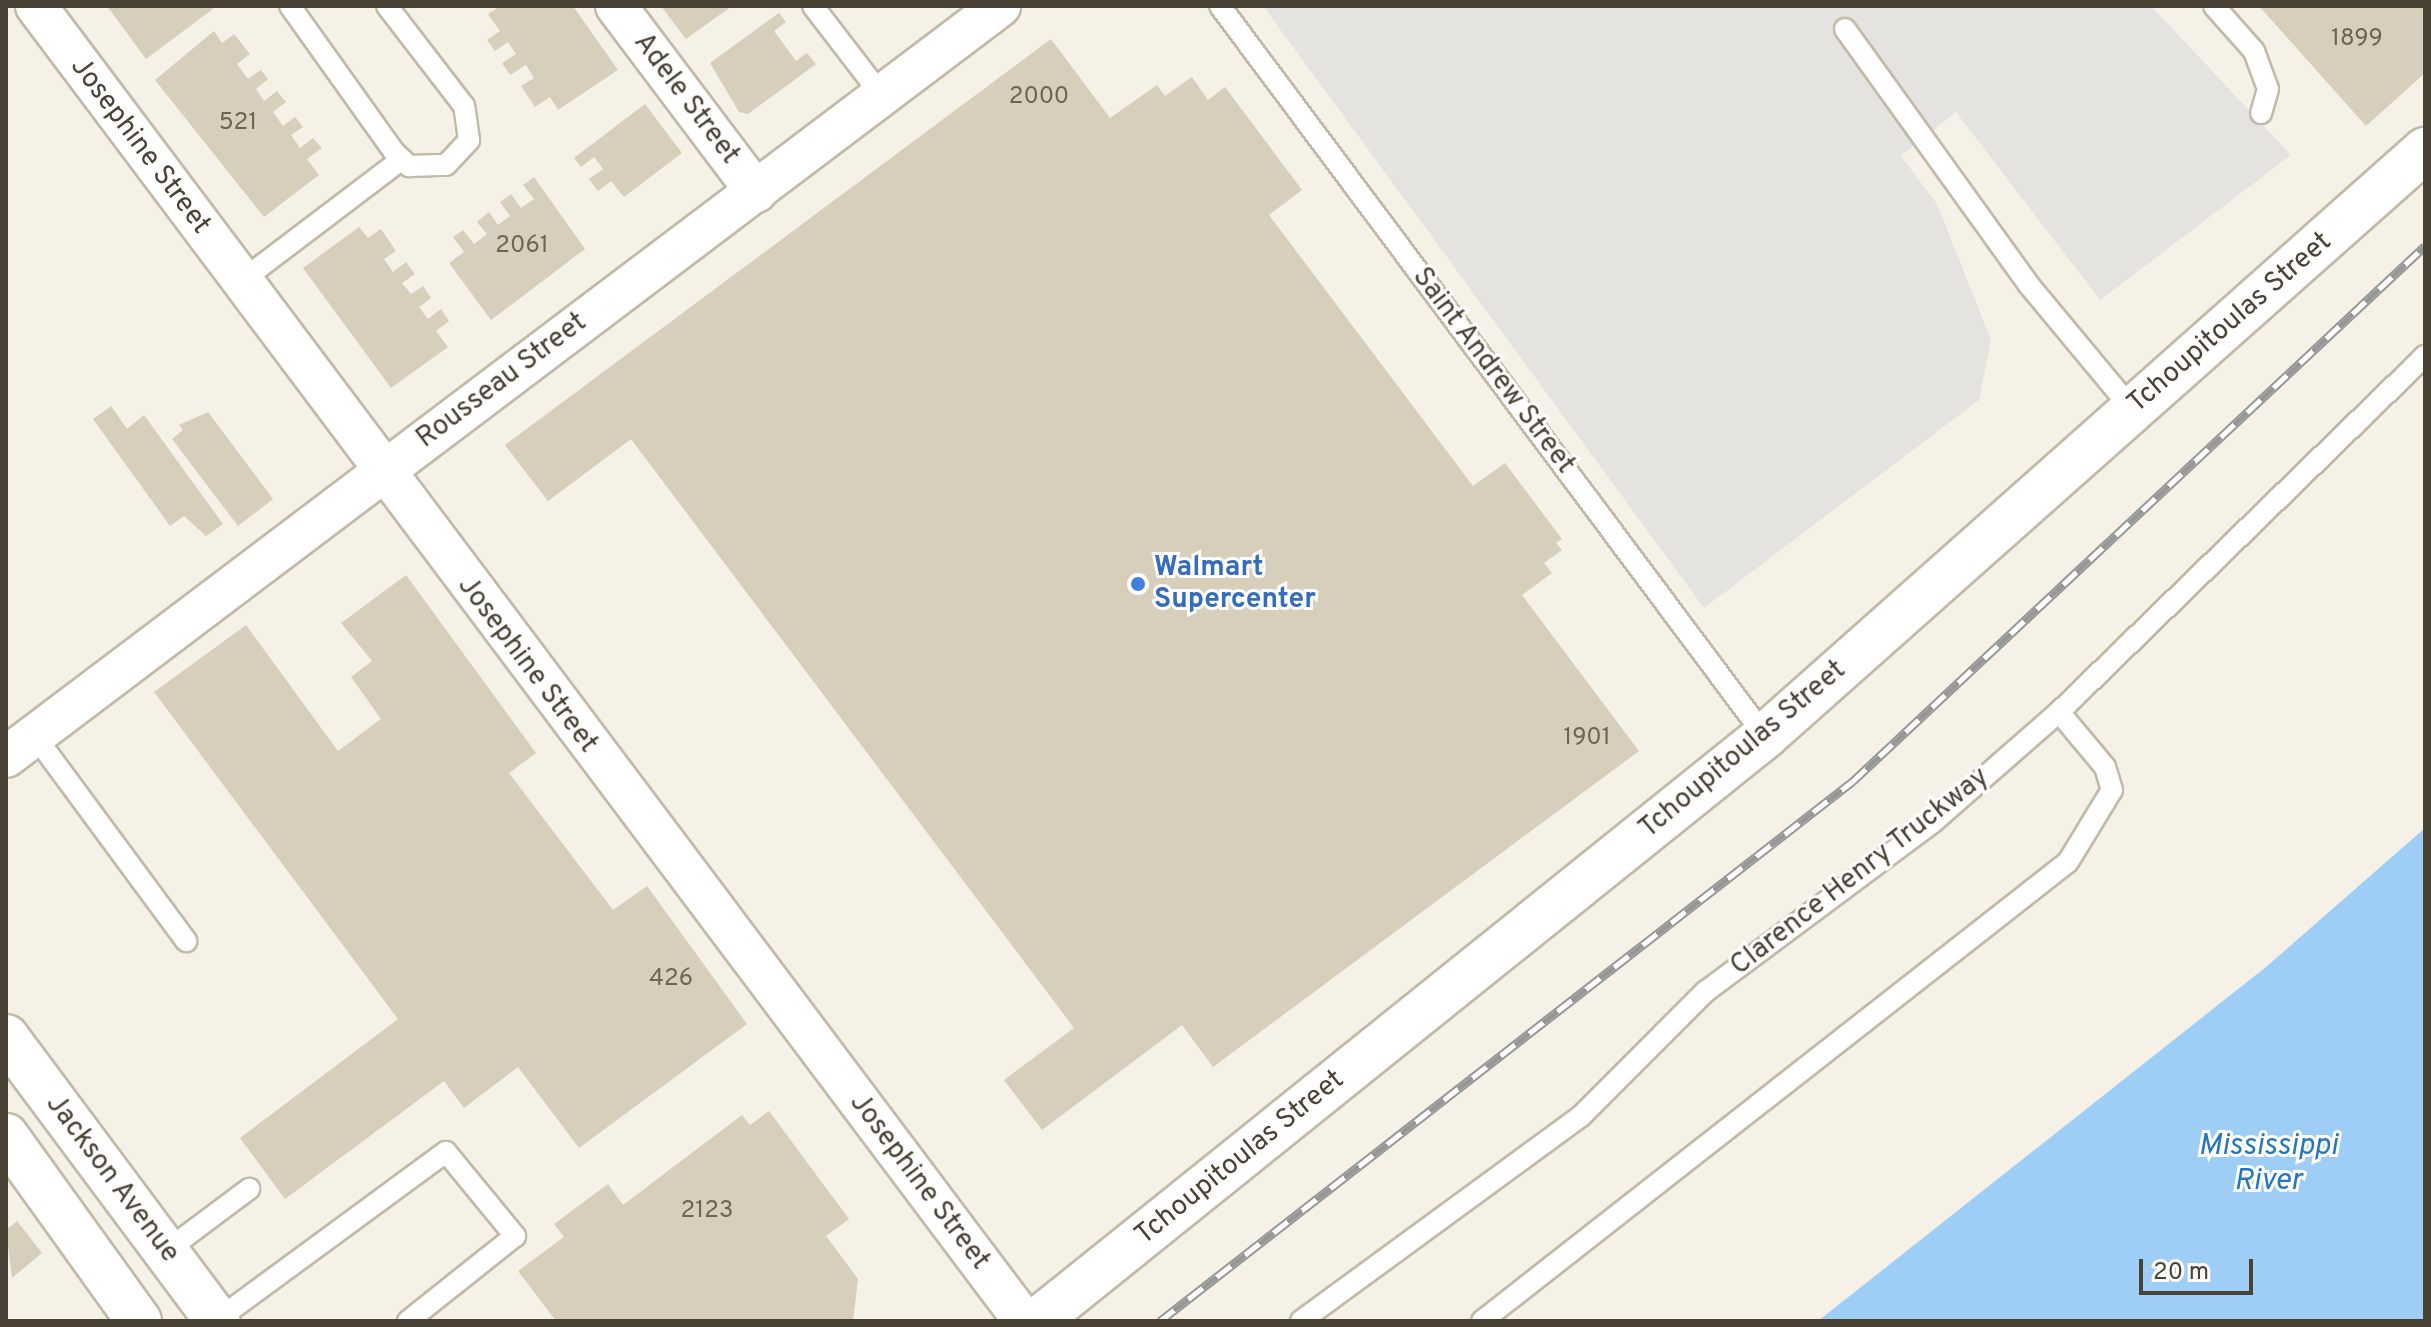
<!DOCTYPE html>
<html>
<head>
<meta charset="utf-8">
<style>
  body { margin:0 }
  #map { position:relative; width:2431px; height:1327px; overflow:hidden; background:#f5f1e7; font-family:Overpass,sans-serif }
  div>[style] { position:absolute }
  .parking>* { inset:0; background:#e5e3df }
  .water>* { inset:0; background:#9ecef6 }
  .building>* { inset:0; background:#d7cebb }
  .roads { filter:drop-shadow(2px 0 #c1baa8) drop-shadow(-2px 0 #c1baa8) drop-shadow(0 2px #c1baa8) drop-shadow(0 -2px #c1baa8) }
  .service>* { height:20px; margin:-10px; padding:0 10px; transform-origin:10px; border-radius:10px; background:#fff }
  .minor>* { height:40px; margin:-20px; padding:0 20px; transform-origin:20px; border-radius:20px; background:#fff }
  .tertiary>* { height:44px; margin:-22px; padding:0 22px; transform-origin:22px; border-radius:22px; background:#fff }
  .rail>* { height:9px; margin-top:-4.5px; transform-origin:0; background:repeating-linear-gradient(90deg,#fff 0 18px,#979797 0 36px); box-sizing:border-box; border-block:2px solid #979797 }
  .dots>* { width:22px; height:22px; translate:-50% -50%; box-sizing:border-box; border:4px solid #fff; border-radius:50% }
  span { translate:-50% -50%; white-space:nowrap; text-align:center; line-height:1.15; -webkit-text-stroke:6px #fff; paint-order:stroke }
  .number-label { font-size:24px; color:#6c6556 }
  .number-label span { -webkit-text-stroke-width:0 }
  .street-label { font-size:28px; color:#494235 }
  .shop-label { font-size:28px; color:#366cbe; font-weight:700 }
  .left { translate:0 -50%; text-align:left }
  .water-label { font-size:30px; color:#2576be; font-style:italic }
  .frame { position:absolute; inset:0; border:8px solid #494235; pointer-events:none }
  .scale { position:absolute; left:2139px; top:1259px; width:114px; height:36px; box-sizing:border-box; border:4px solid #494235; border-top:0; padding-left:10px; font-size:24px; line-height:28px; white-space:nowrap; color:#494235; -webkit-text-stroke:6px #fff; paint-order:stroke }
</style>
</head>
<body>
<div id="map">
  <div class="parking">
    <i style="clip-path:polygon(1263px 6px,2151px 6px,2291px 155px,2100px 300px,1956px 112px,1901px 156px,1937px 204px,1991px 340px,1979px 400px,1704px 608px)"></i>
  </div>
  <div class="water">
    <i style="clip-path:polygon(2425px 828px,2425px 1321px,1818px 1321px,2266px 967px)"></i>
  </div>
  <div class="building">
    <i style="clip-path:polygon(107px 6px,211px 6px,213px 9px,146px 59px)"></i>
    <i style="clip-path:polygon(500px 6px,573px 6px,618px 70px,558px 110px,550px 97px,535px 107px,521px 86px,534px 78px,526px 65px,510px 75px,502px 63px,516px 54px,508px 42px,495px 51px,487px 40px,500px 31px,488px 14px)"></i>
    <i style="clip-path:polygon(661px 6px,732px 6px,686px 39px)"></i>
    <i style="clip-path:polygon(2259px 6px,2425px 6px,2425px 73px,2366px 126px)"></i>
    <i style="clip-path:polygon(779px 13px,786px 22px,774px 31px,796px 61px,807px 53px,816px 64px,748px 114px,739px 112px,710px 63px)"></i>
    <i style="clip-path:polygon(214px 31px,222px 43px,234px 34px,250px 54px,237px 64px,248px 79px,261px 70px,268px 79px,256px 89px,264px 101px,277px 91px,286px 102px,273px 112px,283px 126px,295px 117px,303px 127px,291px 135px,300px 148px,313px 138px,322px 148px,307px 159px,319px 175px,264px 217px,155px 80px)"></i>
    <i style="clip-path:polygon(1051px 39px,1110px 118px,1157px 85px,1165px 96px,1192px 77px,1208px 100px,1225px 87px,1302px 190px,1269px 215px,1473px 486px,1505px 463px,1562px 539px,1556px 543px,1562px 550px,1544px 563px,1552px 573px,1522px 595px,1639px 751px,1213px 1067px,1182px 1025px,1042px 1130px,1004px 1080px,1074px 1028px,631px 439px,548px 501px,505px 445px)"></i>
    <i style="clip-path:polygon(645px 104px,682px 153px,624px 197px,611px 181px,598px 191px,589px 179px,603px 169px,594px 157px,581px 167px,574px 158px)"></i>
    <i style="clip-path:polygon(534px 177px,585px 249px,491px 320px,449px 263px,464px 252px,453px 237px,463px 230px,474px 244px,487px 234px,477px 222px,489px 212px,498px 225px,510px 216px,500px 202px,511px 194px,521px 208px,534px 199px,523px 185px)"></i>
    <i style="clip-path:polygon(359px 227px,368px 238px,381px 229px,396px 251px,384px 259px,393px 272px,406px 262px,415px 274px,402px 283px,411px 294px,423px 286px,431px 298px,419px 307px,428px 319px,441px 309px,449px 321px,436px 331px,448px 347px,391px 388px,303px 268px)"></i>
    <i style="clip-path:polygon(111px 406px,127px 429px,144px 415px,223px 524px,206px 536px,184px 516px,170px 526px,93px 419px)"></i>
    <i style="clip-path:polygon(208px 412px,273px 499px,238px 526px,172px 439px,183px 430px,179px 425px)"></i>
    <i style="clip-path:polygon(406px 575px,536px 753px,509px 773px,613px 910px,647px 886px,747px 1024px,579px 1148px,518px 1067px,464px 1108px,444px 1081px,285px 1199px,240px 1138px,398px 1019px,154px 692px,246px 625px,338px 751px,381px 719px,351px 677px,372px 661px,341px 623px)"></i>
    <i style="clip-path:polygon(769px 1111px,849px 1219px,826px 1236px,858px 1279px,853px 1321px,556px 1321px,518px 1271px,564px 1237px,554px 1224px,608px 1184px,623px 1205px,742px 1115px,750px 1125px)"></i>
    <i style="clip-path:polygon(17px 1221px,42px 1253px,12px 1278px,6px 1230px)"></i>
  </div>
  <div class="roads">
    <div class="service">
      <i style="left:290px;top:6px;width:179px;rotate:54.5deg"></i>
      <i style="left:394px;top:152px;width:21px;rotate:43deg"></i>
      <i style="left:409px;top:166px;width:37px;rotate:-2deg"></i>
      <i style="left:446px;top:165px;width:34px;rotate:-47deg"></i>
      <i style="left:469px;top:140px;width:34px;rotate:-98deg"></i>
      <i style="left:464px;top:106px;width:126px;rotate:-127.6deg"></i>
      <i style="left:813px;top:6px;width:115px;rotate:52.4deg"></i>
      <i style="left:1220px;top:6px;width:911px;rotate:53.26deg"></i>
      <i style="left:2214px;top:6px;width:60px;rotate:48.4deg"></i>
      <i style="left:2254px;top:51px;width:40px;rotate:69.8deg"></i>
      <i style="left:2268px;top:89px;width:25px;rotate:106deg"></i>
      <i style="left:1845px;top:29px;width:315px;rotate:54.3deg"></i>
      <i style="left:2029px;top:285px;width:161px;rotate:50.3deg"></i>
      <i style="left:240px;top:282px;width:203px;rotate:-37.2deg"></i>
      <i style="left:35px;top:736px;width:255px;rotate:53.6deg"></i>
      <i style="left:166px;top:1251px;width:104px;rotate:-36.8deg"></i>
      <i style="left:217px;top:1320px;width:284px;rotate:-36.3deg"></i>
      <i style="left:446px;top:1152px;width:109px;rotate:50.6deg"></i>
      <i style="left:515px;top:1236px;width:137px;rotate:141.5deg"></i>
      <i style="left:1301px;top:1321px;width:347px;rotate:-36.2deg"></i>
      <i style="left:1581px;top:1116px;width:175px;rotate:-45deg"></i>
      <i style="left:1705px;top:992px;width:283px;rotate:-36.7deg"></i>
      <i style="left:1932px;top:823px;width:169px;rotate:-41.2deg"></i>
      <i style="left:2059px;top:712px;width:511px;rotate:-44.21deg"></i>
      <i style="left:1482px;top:1321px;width:744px;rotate:-38.07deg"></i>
      <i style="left:2068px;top:862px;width:84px;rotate:-58.6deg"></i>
      <i style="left:2112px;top:790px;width:24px;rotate:-107deg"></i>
      <i style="left:2105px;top:767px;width:72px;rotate:-129.9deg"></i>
    </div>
    <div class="minor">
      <i style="left:36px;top:6px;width:1645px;rotate:53.08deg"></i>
      <i style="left:616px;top:6px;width:233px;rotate:53deg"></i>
      <i style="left:6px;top:757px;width:1246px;rotate:-37.07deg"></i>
    </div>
    <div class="tertiary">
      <i style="left:6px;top:1037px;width:354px;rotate:53.3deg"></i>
      <i style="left:6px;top:1136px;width:228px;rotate:54.3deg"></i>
      <i style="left:1037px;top:1321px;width:934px;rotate:-38.78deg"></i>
      <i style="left:1765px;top:736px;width:883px;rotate:-41.6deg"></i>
    </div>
  </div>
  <div class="rail">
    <i style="left:1160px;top:1321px;width:879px;rotate:-37.93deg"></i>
    <i style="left:1853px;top:781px;width:783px;rotate:-43.09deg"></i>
  </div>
  <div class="dots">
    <i style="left:1138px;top:584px;background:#3f7fe0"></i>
  </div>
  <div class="number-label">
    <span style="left:2357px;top:40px">1899</span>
    <span style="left:1039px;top:98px">2000</span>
    <span style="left:238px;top:124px">521</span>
    <span style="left:522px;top:247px">2061</span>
    <span style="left:1587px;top:739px">1901</span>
    <span style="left:671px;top:980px">426</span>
    <span style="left:707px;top:1212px">2123</span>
  </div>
  <div class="street-label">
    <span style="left:686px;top:99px;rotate:53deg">Adele Street</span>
    <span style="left:140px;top:146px;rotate:53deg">Josephine Street</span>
    <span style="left:2230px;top:323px;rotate:-41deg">Tchoupitoulas Street</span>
    <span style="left:1493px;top:371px;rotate:53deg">Saint Andrew Street</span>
    <span style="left:502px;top:381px;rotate:-37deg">Rousseau Street</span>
    <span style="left:527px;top:665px;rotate:53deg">Josephine Street</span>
    <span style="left:1743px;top:750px;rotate:-40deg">Tchoupitoulas Street</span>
    <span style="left:1860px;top:872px;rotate:-38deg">Clarence Henry Truckway</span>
    <span style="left:1240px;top:1158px;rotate:-39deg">Tchoupitoulas Street</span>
    <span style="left:112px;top:1179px;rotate:53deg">Jackson Avenue</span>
    <span style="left:919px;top:1182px;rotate:53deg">Josephine Street</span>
  </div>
  <div class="shop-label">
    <span class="left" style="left:1154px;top:584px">Walmart<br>Supercenter</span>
  </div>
  <div class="water-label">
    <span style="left:2268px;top:1164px">Mississippi<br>River</span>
  </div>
  <div class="frame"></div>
  <div class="scale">20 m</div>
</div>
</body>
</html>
